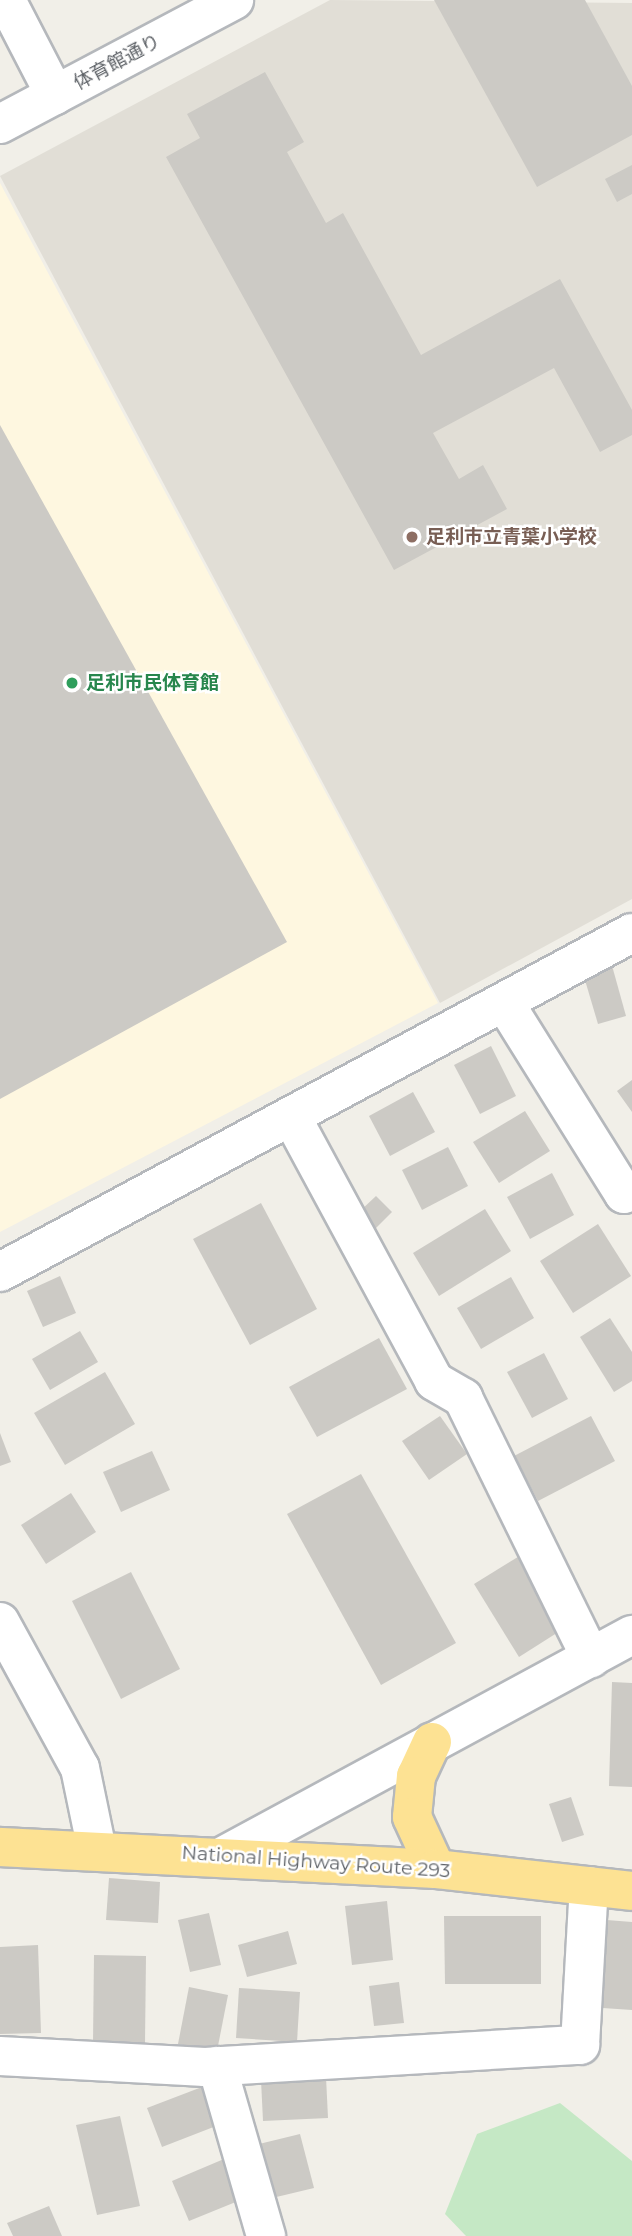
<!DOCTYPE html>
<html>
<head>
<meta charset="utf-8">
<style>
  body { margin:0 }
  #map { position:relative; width:632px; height:2236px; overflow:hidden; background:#f1efe8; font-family:Montserrat,"Noto Sans JP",sans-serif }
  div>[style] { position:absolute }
  .commercial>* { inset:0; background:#fef7e0 }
  .education>* { inset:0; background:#e1ded6 }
  .green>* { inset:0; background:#c5e8c5 }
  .building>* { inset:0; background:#cccac5 }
  .roads { filter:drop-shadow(2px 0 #b5b8bc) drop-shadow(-2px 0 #b5b8bc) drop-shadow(0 2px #b5b8bc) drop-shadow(0 -2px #b5b8bc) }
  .minor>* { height:38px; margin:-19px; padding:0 19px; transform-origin:19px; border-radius:19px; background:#fff }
  .highway>* { height:38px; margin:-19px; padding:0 19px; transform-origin:19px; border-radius:19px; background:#fde293 }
  .dots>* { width:19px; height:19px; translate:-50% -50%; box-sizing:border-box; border:4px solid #fff; border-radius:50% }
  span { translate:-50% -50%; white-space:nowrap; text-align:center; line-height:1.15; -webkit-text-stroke:5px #fff; paint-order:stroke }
  .street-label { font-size:19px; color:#5f6368 }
  .education-label { font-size:19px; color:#785e54; font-weight:700 }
  .left { translate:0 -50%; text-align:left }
  .leisure-label { font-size:19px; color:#27864d; font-weight:700 }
</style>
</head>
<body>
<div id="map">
  <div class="commercial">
    <i style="clip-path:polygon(0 183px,438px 1003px,0 1232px)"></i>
  </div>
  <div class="education">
    <i style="clip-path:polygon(330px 0,632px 3px,632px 899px,440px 1003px,0 176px)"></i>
  </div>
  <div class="green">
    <i style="clip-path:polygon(560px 2103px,632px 2161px,632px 2236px,466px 2236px,445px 2214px,477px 2134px)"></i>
  </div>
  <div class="building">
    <i style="clip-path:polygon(434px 0,585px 0,632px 86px,632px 135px,537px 187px)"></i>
    <i style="clip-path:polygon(265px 72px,304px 142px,287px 152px,326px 223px,343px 213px,421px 355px,560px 279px,632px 410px,632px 435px,600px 452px,554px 368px,433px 433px,459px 479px,483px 465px,507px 509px,394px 570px,166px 157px,200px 138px,187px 114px)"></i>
    <i style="clip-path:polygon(632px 165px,632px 194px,617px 202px,605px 179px)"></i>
    <i style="clip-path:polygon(0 425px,287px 942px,0 1099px)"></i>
    <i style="clip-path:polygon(611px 962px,626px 1016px,598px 1024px,582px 970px)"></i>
    <i style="clip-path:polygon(491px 1046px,516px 1096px,480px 1114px,454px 1065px)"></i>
    <i style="clip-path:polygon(632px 1080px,632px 1112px,617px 1091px)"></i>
    <i style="clip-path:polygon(413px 1092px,435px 1132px,390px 1156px,369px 1116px)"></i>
    <i style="clip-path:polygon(525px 1111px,550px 1151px,499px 1183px,473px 1142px)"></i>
    <i style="clip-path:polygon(448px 1147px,468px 1186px,422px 1210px,402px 1170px)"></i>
    <i style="clip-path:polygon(552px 1173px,574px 1215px,530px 1239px,507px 1197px)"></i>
    <i style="clip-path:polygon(376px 1196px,392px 1212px,375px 1229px,359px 1212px)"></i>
    <i style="clip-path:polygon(261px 1203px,317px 1309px,250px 1345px,193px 1239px)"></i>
    <i style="clip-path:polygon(485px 1209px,511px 1251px,439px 1296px,413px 1253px)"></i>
    <i style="clip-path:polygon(598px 1224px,631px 1276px,573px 1313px,540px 1261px)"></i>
    <i style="clip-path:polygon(60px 1276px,76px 1313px,43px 1327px,27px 1291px)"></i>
    <i style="clip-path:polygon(511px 1277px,534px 1318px,481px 1349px,457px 1308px)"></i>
    <i style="clip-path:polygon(610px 1318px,632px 1352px,632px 1381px,614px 1392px,580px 1337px)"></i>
    <i style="clip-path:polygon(80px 1331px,98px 1362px,50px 1390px,32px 1359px)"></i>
    <i style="clip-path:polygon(379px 1338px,407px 1389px,317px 1437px,289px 1387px)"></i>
    <i style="clip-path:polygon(544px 1353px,568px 1399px,532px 1418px,507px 1372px)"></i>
    <i style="clip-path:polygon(105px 1372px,135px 1424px,65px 1465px,34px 1413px)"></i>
    <i style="clip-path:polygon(440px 1416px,467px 1454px,429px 1480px,402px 1441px)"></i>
    <i style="clip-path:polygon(591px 1416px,615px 1461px,538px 1501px,514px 1456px)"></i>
    <i style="clip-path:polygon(0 1433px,11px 1462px,0 1466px)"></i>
    <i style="clip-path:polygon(152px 1451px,170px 1490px,121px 1512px,103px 1472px)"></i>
    <i style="clip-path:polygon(361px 1474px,456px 1643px,381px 1685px,287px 1514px)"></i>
    <i style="clip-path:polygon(71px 1493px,96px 1532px,46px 1564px,21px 1525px)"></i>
    <i style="clip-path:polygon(526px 1552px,571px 1624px,519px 1657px,474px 1584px)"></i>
    <i style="clip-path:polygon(131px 1572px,180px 1669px,121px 1699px,72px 1601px)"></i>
    <i style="clip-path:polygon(612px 1682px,632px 1683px,632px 1787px,609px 1786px)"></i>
    <i style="clip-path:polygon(571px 1797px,584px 1835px,562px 1842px,549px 1804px)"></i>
    <i style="clip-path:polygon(109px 1878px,160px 1882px,158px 1923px,106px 1920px)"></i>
    <i style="clip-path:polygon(387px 1901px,393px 1960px,352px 1965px,345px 1906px)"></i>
    <i style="clip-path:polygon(209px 1913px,221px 1965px,190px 1972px,178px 1920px)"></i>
    <i style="clip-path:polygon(444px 1916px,541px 1916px,541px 1984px,445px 1984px)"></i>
    <i style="clip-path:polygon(594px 1919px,632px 1922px,632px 2010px,588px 2007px)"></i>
    <i style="clip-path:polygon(288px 1931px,297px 1964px,247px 1977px,238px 1945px)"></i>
    <i style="clip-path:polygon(38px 1945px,41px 2033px,0 2034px,0 1947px)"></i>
    <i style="clip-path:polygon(94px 1955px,146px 1956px,145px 2043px,93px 2043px)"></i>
    <i style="clip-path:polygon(399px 1982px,404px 2023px,374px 2026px,369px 1986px)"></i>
    <i style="clip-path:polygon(189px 1987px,228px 1995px,217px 2051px,178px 2044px)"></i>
    <i style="clip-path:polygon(239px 1988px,300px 1992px,297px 2042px,236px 2038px)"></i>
    <i style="clip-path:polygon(326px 2077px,328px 2118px,263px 2121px,261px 2080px)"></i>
    <i style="clip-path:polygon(215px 2082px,229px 2121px,162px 2147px,147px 2108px)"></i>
    <i style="clip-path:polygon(120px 2116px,140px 2206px,97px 2215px,76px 2125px)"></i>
    <i style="clip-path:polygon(300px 2134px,314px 2188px,268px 2199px,255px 2145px)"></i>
    <i style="clip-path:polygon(231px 2156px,248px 2197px,189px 2221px,172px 2181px)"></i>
    <i style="clip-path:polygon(49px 2206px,62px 2236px,13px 2236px,7px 2223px)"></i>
  </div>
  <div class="roads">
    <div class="minor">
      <i style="left:6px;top:0;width:107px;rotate:62.7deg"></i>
      <i style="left:0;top:124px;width:265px;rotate:-27.9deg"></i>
      <i style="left:504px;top:1002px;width:226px;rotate:58deg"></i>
      <i style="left:624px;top:1194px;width:9px;rotate:-21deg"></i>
      <i style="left:291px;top:1116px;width:301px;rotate:61.6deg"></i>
      <i style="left:434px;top:1381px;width:34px;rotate:30deg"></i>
      <i style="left:463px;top:1398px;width:290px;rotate:63.8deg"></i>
      <i style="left:0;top:1272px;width:717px;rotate:-28.21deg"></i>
      <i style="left:0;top:1622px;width:166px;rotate:61.3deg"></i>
      <i style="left:80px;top:1768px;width:84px;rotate:78.3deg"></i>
      <i style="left:225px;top:1855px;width:463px;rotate:-28.4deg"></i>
      <i style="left:0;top:2056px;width:205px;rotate:3.1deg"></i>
      <i style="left:205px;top:2067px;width:376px;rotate:-3.4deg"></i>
      <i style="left:580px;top:2045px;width:159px;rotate:-86.8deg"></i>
      <i style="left:217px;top:2066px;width:177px;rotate:73.9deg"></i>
    </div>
    <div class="highway">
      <i style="left:432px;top:1742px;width:38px;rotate:115deg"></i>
      <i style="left:416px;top:1776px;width:41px;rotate:95.6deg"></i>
      <i style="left:412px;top:1817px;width:57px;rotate:65.2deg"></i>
      <i style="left:0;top:1847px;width:437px;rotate:2.9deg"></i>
      <i style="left:436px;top:1869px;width:197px;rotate:6.4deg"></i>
    </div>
  </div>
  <div class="dots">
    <i style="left:412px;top:537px;background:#8d6e63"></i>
    <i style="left:72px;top:683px;background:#2e9e5b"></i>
  </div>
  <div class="street-label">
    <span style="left:117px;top:62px;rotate:-28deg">体育館通り</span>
    <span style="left:316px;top:1862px;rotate:4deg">National Highway Route 293</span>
  </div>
  <div class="education-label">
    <span class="left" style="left:426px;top:537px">足利市立青葉小学校</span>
  </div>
  <div class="leisure-label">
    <span class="left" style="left:86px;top:683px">足利市民体育館</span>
  </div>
</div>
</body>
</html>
